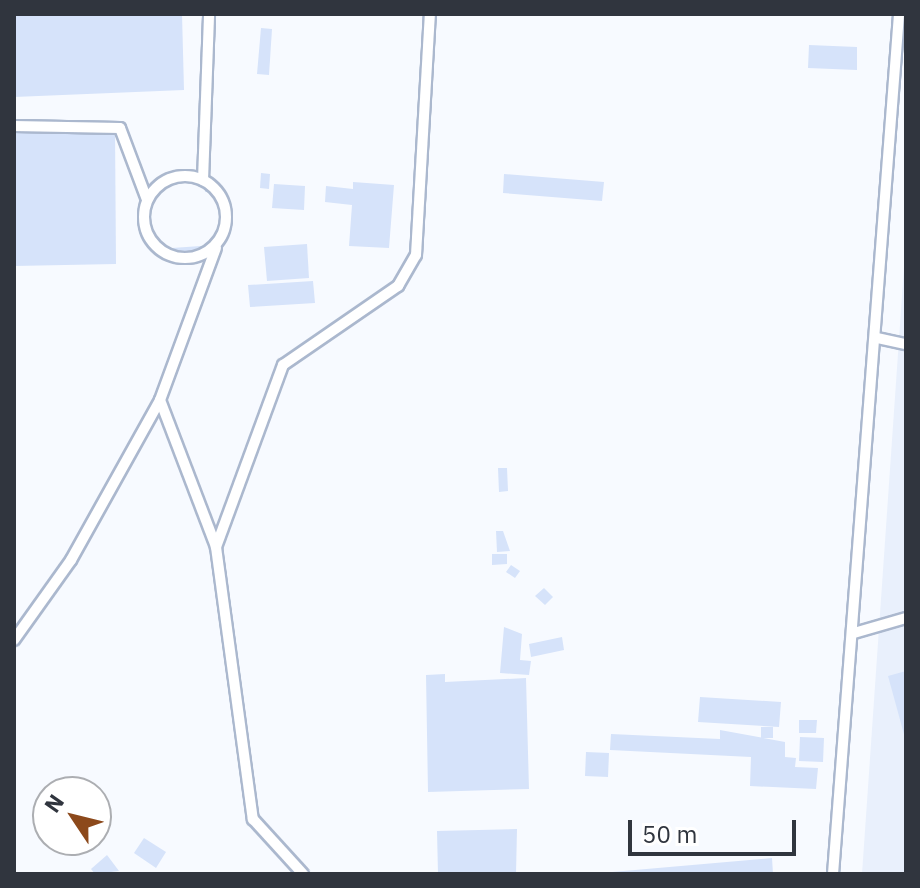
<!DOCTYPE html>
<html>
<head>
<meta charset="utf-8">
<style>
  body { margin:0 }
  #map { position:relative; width:920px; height:888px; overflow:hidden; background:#f7faff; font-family:"IBM Plex Sans",sans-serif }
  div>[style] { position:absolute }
  .built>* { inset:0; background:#e9f0fc }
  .building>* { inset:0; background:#d6e3fa }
  .roads { filter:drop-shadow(2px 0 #abb8ce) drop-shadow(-2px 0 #abb8ce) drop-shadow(0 2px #abb8ce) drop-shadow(0 -2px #abb8ce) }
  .lane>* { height:10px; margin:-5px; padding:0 5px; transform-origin:5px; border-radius:5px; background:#fff }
  .lane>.ring { margin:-5px; padding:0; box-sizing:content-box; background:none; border:10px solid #fff; border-radius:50% }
  span { translate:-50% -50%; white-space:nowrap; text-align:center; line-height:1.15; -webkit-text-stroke:8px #fff; paint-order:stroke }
  .frame { position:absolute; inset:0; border:16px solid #30353e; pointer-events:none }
  .north { position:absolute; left:32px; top:776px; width:80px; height:80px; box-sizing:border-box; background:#fff; border:2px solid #acaeb2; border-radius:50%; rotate:305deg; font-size:22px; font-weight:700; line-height:32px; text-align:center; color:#30353e }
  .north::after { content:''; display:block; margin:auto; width:28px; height:36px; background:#8c491b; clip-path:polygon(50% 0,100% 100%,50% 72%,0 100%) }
  .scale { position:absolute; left:628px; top:820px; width:168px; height:36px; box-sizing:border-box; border:4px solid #30353e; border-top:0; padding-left:10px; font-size:24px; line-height:28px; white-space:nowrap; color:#30353e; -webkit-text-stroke:6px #fff; paint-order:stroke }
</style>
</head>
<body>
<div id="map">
  <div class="built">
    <i style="clip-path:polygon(906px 238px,906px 874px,862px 874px)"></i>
  </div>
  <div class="building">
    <i style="clip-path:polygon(14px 14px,182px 14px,184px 90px,14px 97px)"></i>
    <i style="clip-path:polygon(261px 28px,272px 29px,269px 75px,257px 74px)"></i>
    <i style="clip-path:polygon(809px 45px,857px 47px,857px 70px,808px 68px)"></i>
    <i style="clip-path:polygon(115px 131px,116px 264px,14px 266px,14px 133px)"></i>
    <i style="clip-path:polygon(261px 173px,270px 174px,269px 189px,260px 188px)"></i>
    <i style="clip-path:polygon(504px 174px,604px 182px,602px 201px,503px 193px)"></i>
    <i style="clip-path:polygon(215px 180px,216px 191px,205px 192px,205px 181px)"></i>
    <i style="clip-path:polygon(353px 182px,394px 185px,389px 248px,349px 246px,352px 205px,325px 202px,326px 186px,353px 189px)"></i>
    <i style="clip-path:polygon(274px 184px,305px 186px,304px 210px,272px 208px)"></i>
    <i style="clip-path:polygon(307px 244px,309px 278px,267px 281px,264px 247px)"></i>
    <i style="clip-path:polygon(215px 245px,215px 255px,173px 259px,172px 248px)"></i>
    <i style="clip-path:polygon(313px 281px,315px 303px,250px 307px,248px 285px)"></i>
    <i style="clip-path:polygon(498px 468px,507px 468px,508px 491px,499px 492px)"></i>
    <i style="clip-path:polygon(496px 531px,503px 531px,510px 551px,497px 552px)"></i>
    <i style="clip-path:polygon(492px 554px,507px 554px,507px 564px,492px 565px)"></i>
    <i style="clip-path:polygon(511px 565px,520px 571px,515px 578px,506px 572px)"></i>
    <i style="clip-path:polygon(544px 588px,553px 597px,545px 605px,535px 596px)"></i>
    <i style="clip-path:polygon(504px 627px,522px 634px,520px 660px,531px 661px,529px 675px,500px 673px)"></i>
    <i style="clip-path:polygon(562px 637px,564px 650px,531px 657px,529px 644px)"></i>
    <i style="clip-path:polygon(906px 671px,906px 738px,905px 738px,888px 676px)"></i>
    <i style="clip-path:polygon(445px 674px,445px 682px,526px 678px,529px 789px,428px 792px,426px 675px)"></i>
    <i style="clip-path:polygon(700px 697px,781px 702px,779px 727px,698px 722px)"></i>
    <i style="clip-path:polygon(799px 720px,817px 720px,816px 733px,799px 733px)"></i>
    <i style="clip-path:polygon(761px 727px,773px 727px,773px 738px,761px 738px)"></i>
    <i style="clip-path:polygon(720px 730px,785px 742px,785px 757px,796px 758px,795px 767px,818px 768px,816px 789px,750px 786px,751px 757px,610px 750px,611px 734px,720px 739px)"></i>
    <i style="clip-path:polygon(800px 737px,824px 738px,823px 762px,799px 761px)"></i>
    <i style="clip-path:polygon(586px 752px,609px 753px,608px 777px,585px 776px)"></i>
    <i style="clip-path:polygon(517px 829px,516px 874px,438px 874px,437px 831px)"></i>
    <i style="clip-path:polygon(144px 838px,166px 852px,156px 868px,134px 853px)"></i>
    <i style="clip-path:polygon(107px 855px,119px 871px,95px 874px,91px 869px)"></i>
    <i style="clip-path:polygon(772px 858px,773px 874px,612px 874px,612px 872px)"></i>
  </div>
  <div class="roads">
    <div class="lane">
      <i style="left:14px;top:126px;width:106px;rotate:1.1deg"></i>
      <i style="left:120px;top:128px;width:77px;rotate:69.4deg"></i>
      <i class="ring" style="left:144px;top:176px;width:72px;height:72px"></i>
      <i style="left:203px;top:180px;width:166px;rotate:-87.9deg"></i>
      <i style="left:877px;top:338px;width:30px;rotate:12deg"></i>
      <i style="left:160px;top:400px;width:162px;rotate:-69.8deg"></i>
      <i style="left:216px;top:547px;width:194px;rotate:-69.8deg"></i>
      <i style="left:283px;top:365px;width:140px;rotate:-34.5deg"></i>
      <i style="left:398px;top:286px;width:36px;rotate:-60deg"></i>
      <i style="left:416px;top:255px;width:241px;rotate:-86.7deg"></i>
      <i style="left:854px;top:633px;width:54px;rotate:-16.1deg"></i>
      <i style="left:14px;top:640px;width:98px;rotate:-54.5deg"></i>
      <i style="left:71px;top:560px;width:183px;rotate:-60.9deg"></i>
      <i style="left:160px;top:400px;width:157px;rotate:69.1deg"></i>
      <i style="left:216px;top:547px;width:275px;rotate:82.3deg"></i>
      <i style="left:253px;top:819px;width:74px;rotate:47.7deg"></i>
      <i style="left:833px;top:874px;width:863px;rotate:-85.61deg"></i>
    </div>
  </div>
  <div class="frame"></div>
  <div class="north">N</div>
  <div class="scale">50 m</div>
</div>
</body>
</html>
